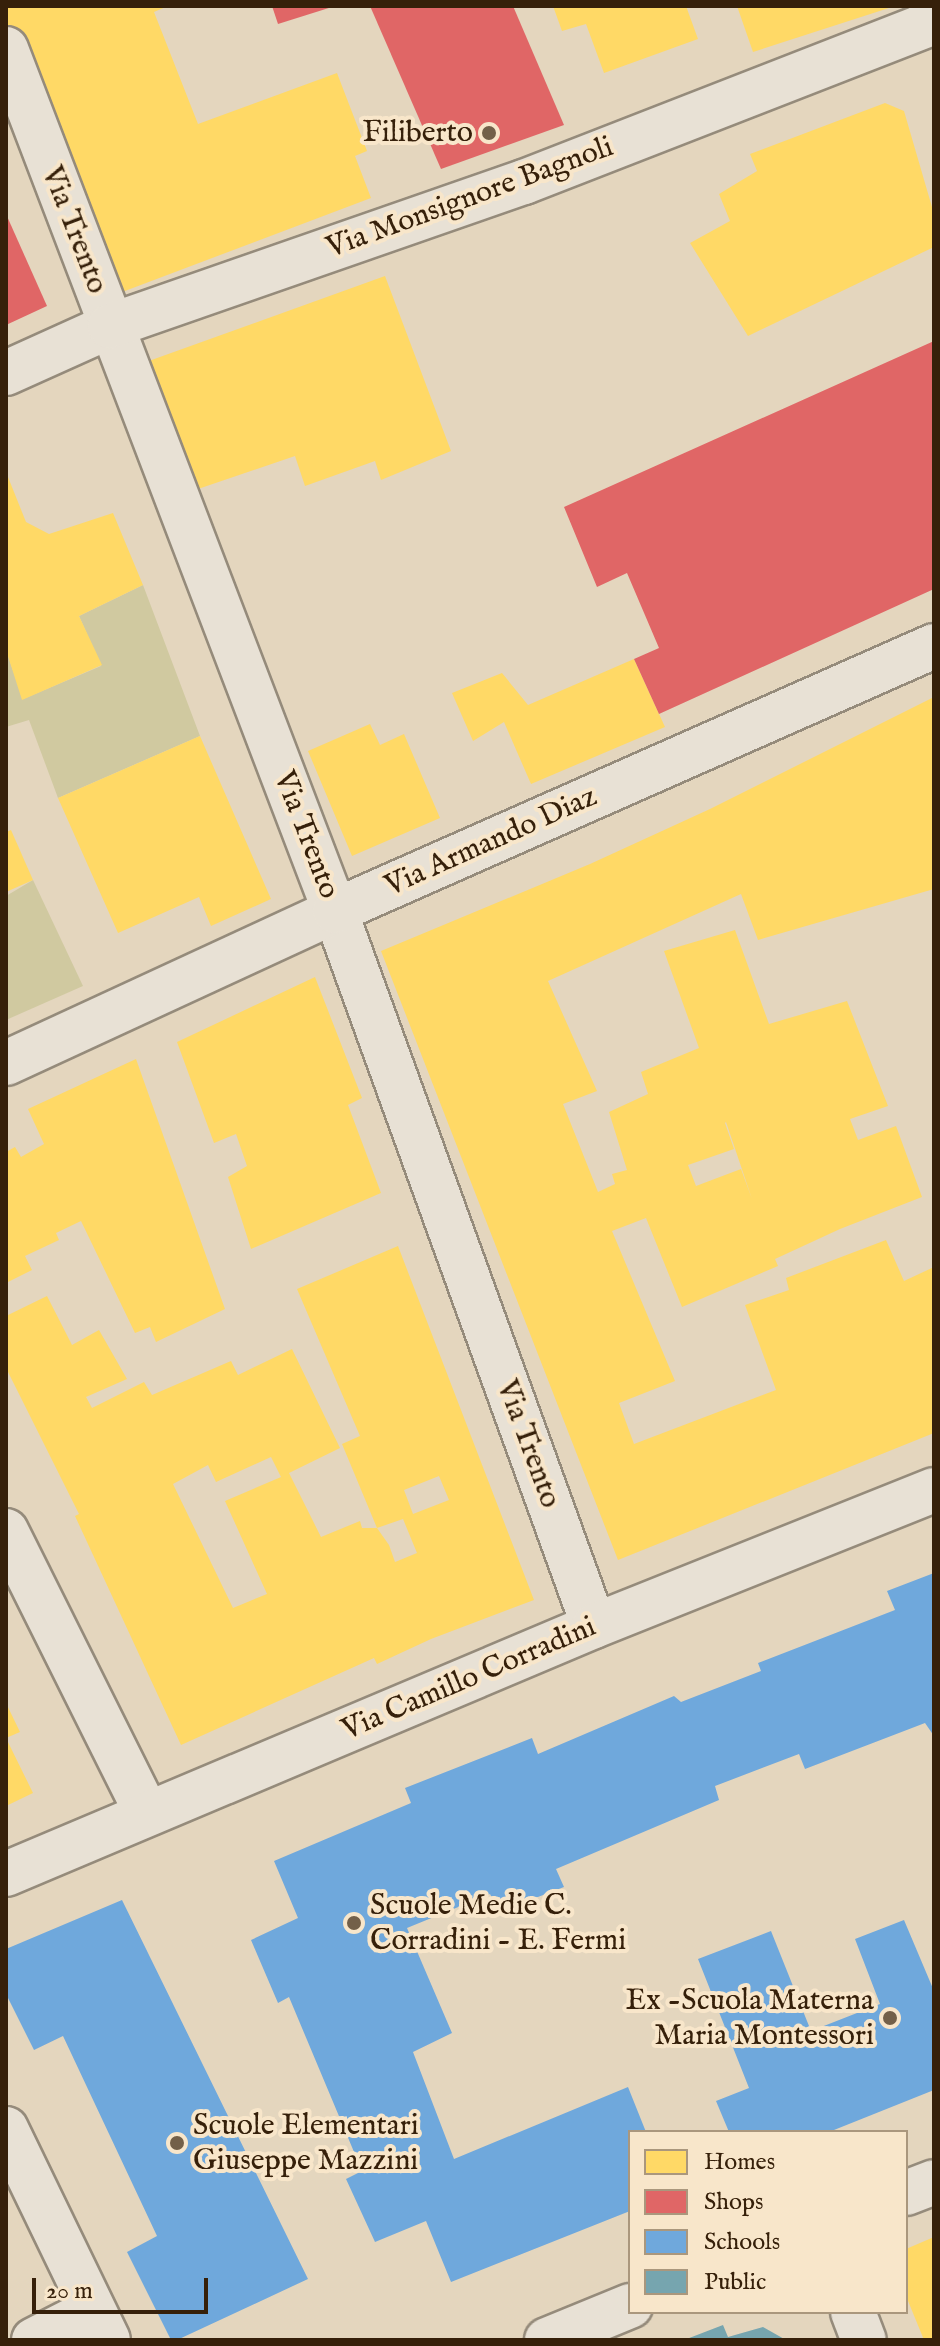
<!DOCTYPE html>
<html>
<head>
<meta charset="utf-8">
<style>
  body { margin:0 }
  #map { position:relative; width:940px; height:2346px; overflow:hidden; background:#e4d6be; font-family:"IM FELL English",serif }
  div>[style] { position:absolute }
  .green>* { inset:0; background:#d0c9a0 }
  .homes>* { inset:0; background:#ffd966 }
  .shops>* { inset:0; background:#e06666 }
  .schools>* { inset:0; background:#6fa8dc }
  .public>* { inset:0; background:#76a5af }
  .roads { filter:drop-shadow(2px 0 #958b7b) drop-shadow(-2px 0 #958b7b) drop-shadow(0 2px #958b7b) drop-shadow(0 -2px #958b7b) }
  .minor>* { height:44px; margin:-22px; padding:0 22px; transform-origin:22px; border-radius:22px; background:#e8e1d5 }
  .tertiary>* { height:44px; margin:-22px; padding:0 22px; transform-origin:22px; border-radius:22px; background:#e8e1d5 }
  .dots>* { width:22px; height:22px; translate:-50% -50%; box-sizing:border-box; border:4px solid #f8e6ca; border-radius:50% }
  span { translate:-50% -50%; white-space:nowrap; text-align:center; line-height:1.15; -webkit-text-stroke:8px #f8e6ca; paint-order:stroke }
  .poi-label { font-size:30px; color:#36200a }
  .right { translate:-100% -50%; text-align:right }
  .left { translate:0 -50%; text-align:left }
  .street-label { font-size:30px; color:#36200a }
  .frame { position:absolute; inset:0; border:8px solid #36200a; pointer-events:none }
  .legend { position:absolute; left:628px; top:2130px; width:280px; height:184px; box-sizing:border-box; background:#f8e6ca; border:2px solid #aa977d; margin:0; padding:10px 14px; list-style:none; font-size:24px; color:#36200a }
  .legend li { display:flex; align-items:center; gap:16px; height:40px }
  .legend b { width:40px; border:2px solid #aa977d }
  .scale { position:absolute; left:32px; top:2278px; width:176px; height:36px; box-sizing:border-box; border:4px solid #36200a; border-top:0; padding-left:10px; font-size:24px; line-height:28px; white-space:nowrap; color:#36200a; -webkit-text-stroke:6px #f8e6ca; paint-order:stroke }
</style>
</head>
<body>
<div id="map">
  <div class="green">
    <i style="clip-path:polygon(143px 585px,200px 736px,58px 798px,29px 720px,6px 727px,6px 650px,23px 699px,101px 666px,79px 616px)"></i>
    <i style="clip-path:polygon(33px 880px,83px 986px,6px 1020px,6px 896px)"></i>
  </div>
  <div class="homes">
    <i style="clip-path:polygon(6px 6px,168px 6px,154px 12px,198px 124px,337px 73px,367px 151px,355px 156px,371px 198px,109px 297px,6px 21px)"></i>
    <i style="clip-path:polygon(553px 6px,686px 6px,698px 39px,604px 73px,586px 24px,562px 31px)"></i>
    <i style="clip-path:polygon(737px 6px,892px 6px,892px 7px,753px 52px)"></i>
    <i style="clip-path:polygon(885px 103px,904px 111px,934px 214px,934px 247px,748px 336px,690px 243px,730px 221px,719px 194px,757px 171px,750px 154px)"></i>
    <i style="clip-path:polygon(385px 276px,451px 451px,381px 480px,375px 461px,305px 486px,295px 456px,198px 489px,146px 362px)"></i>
    <i style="clip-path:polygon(6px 472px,26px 522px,49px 534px,113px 513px,143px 585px,79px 616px,102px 665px,22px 700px,6px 650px)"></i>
    <i style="clip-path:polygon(634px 659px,665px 727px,531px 784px,504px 722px,473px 741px,452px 693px,502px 673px,528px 705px)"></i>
    <i style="clip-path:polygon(evenodd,934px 697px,934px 889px,758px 940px,741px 894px,548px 981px,597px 1091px,563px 1104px,598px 1192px,615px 1184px,612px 1174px,627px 1170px,609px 1112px,648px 1094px,641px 1072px,699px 1048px,664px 951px,735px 930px,769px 1024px,847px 1001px,888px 1106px,850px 1119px,858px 1140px,896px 1126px,922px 1197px,840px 1229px,775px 1259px,778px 1266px,682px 1307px,646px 1218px,612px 1231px,675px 1381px,619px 1403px,634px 1444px,776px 1390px,745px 1305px,789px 1290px,786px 1278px,886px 1240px,904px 1281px,934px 1267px,934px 1433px,618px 1560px,381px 951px,590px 864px,710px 809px,934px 697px,725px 1123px,726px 1122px,752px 1199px,741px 1169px,696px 1186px,688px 1165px,734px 1149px,725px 1123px)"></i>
    <i style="clip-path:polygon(370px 724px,380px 745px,404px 734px,440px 818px,352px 856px,308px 751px)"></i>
    <i style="clip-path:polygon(200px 736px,271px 899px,211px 926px,199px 897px,118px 933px,58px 798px)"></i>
    <i style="clip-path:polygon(11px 830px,33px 880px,6px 892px,6px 832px)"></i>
    <i style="clip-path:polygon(315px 977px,362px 1098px,348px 1105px,381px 1193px,251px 1249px,228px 1177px,247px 1166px,236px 1134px,214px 1143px,177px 1042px)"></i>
    <i style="clip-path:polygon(136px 1059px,225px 1309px,156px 1342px,150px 1327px,135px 1333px,81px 1221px,56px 1233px,59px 1240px,25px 1256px,32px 1270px,6px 1283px,6px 1152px,15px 1147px,21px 1157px,44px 1144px,28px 1109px)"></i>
    <i style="clip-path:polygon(evenodd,398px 1246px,534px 1600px,431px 1639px,377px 1664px,374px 1658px,181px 1745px,75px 1516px,79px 1514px,6px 1368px,6px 1316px,47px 1296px,72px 1345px,99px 1330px,127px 1379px,86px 1397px,92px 1408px,144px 1382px,152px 1395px,231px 1361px,238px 1375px,292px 1349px,340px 1448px,289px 1473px,321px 1537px,360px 1521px,362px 1528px,377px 1528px,389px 1545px,395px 1562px,417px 1553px,403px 1519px,377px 1528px,342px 1444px,360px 1436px,297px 1289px,398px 1246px,271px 1457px,281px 1477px,225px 1501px,267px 1594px,233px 1608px,173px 1484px,208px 1465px,216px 1482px,271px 1457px,398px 1246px,439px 1476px,449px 1500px,413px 1514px,404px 1490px,439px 1476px)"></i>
    <i style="clip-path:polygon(6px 1703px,20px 1732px,6px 1738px,33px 1793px,6px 1806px)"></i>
    <i style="clip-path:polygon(934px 2237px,934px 2340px,924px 2340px,906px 2296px,906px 2249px)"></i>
  </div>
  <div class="shops">
    <i style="clip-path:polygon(272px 6px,332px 6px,332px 7px,278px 24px)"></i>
    <i style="clip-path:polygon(370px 6px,513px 6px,564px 125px,441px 169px)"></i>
    <i style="clip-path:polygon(6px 214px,47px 306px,6px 325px)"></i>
    <i style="clip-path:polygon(934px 341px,934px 589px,659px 714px,634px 659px,659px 648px,627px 573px,597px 587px,564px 507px)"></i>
  </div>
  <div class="schools">
    <i style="clip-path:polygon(934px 1573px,934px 1736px,925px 1723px,805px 1769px,799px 1754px,715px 1786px,719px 1800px,556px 1869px,564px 1887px,499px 1912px,490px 1894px,407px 1928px,452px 2033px,413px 2052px,454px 2159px,628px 2087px,646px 2132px,630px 2132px,630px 2211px,451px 2282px,426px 2221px,375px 2242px,346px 2179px,362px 2171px,289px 1997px,278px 2003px,251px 1940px,298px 1918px,274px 1861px,411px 1803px,405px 1788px,532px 1738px,538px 1754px,674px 1696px,681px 1702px,761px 1671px,758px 1663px,895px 1610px,887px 1591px)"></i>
    <i style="clip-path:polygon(122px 1900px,308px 2279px,177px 2340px,171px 2340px,127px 2252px,157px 2236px,63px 2036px,34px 2050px,6px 1994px,6px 1949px)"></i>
    <i style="clip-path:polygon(904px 1920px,934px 1991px,934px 2090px,829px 2132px,729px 2132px,716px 2101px,749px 2088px,698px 1959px,771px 1931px,811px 2031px,880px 2004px,855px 1939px)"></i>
  </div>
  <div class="public">
    <i style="clip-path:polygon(723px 2325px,728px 2337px,763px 2327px,786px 2340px,684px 2340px)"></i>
  </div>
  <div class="roads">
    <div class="minor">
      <i style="left:6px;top:49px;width:923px;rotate:69.11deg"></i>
      <i style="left:335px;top:911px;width:760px;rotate:70.09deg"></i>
      <i style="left:6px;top:373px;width:114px;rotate:-24.3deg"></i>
      <i style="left:110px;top:326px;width:438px;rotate:-19.2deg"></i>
      <i style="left:524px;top:182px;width:440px;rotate:-21.3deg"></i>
      <i style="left:6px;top:1063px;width:362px;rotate:-24.8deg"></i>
      <i style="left:335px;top:911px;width:655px;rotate:-23.86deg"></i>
      <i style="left:6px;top:2129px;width:234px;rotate:64.2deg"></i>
      <i style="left:906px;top:2193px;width:30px;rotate:-21deg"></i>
      <i style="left:853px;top:2312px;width:30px;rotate:69deg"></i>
      <i style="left:34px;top:2340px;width:66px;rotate:-27deg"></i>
      <i style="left:547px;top:2340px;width:90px;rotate:-22.3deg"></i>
    </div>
    <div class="tertiary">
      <i style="left:931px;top:6px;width:14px;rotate:78deg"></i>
      <i style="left:6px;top:1531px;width:316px;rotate:63.5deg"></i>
      <i style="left:6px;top:1874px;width:638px;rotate:-22.87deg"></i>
      <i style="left:594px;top:1626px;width:366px;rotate:-21.8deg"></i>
    </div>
  </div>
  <div class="dots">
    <i style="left:489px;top:133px;background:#736049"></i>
    <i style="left:354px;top:1923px;background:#736049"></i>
    <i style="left:890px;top:2018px;background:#736049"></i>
    <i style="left:177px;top:2143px;background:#736049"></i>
  </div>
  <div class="poi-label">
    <span class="right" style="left:473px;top:133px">Filiberto</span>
    <span class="left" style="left:370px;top:1923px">Scuole Medie C.<br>Corradini - E. Fermi</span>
    <span class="right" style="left:874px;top:2018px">Ex -Scuola Materna<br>Maria Montessori</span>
    <span class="left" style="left:193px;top:2143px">Scuole Elementari<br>Giuseppe Mazzini</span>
  </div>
  <div class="street-label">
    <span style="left:470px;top:198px;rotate:-20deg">Via Monsignore Bagnoli</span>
    <span style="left:74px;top:230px;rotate:69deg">Via Trento</span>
    <span style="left:306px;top:835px;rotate:69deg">Via Trento</span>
    <span style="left:491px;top:842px;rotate:-24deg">Via Armando Diaz</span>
    <span style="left:528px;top:1444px;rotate:70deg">Via Trento</span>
    <span style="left:469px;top:1679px;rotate:-23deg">Via Camillo Corradini</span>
  </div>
  <div class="frame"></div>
  <ul class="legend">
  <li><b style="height:22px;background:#ffd966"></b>Homes</li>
  <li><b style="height:22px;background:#e06666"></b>Shops</li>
  <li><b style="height:22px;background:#6fa8dc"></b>Schools</li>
  <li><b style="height:22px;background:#76a5af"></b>Public</li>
  </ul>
  <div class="scale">20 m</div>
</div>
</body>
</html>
